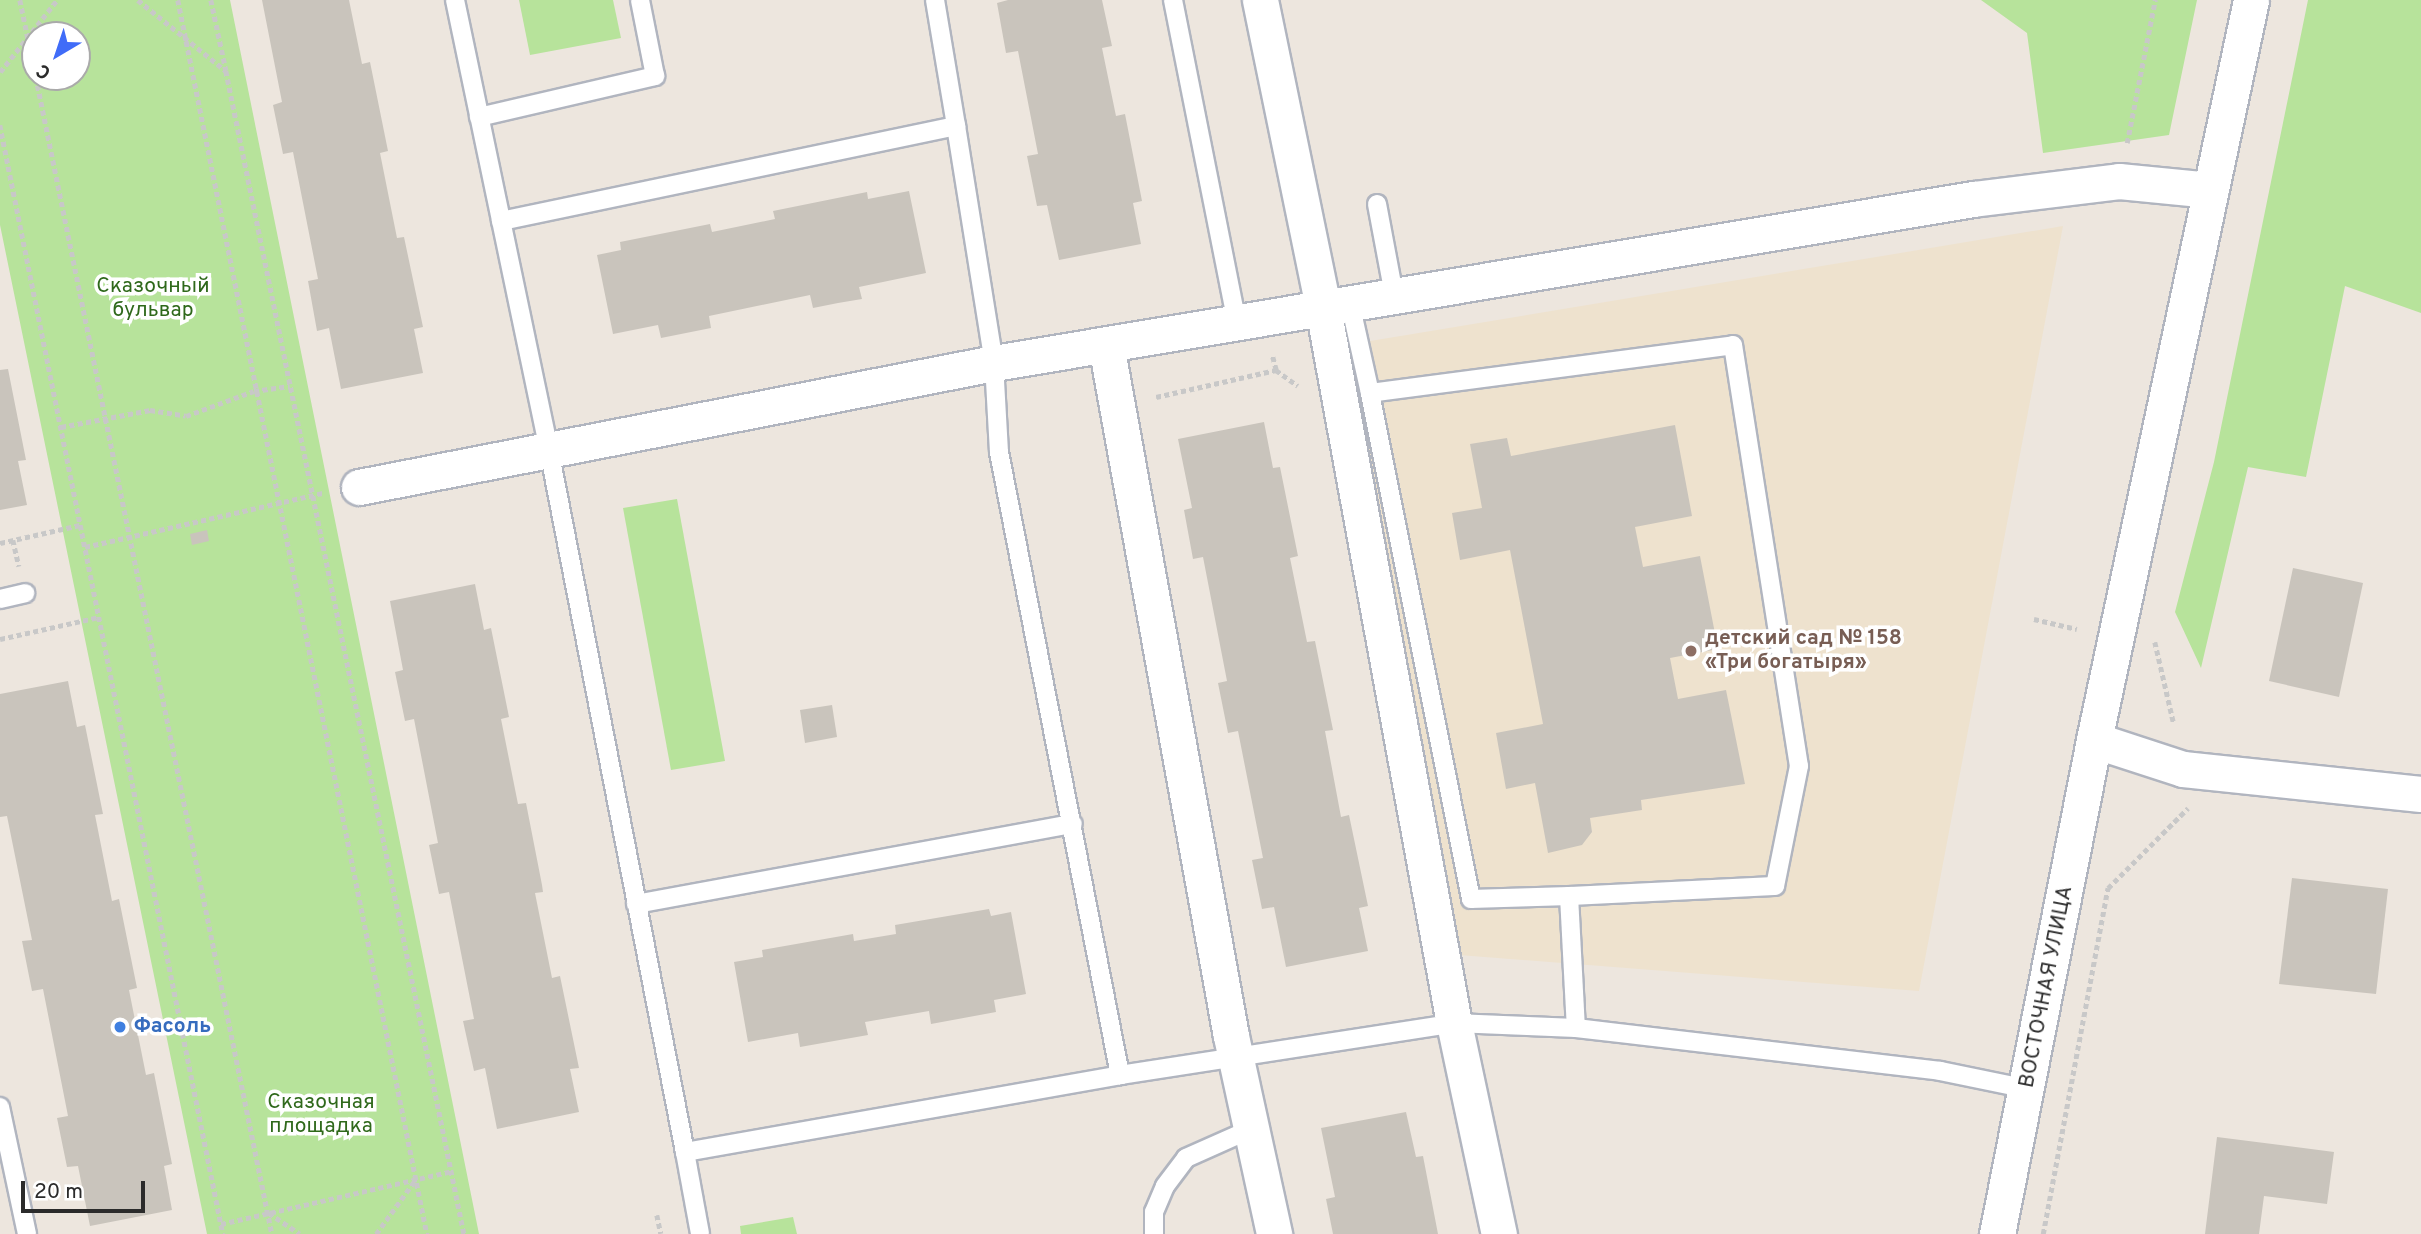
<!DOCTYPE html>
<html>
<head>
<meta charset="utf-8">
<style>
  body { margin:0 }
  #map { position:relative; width:2421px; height:1234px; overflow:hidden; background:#ede6de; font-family:Overpass,sans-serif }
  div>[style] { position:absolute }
  .education>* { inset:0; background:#eee2ce }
  .green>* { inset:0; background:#b7e39b }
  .building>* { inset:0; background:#c9c4bc }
  .path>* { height:4.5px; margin-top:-2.25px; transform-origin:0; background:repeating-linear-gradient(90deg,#c8c8c8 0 5px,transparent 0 8.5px) }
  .roads { filter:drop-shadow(2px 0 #b1b5bf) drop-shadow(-2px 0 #b1b5bf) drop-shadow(0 2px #b1b5bf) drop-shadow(0 -2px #b1b5bf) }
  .lane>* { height:18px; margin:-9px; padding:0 9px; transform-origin:9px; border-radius:9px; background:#fff }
  .street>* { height:35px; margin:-17.5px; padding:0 17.5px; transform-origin:17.5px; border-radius:17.5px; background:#fff }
  .dots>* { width:19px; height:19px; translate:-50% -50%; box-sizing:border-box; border:4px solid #fff; border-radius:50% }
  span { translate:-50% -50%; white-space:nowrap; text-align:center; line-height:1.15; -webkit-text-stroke:7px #fff; paint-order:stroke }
  .park-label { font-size:21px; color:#2f691b }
  .education-label { font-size:21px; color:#785e54; font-weight:700 }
  .left { translate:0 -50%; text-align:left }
  .street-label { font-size:21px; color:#2b2b2b }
  .shop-label { font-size:21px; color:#366cbe; font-weight:700 }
  .north { position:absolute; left:21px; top:21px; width:70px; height:70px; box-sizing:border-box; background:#fff; border:2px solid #aaa; border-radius:50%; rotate:219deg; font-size:19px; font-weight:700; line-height:28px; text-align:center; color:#2b2b2b }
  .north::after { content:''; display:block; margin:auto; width:24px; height:32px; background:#406cf8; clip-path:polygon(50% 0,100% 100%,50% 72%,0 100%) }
  .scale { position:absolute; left:21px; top:1181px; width:124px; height:32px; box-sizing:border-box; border:4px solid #2b2b2b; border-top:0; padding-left:9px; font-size:21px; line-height:24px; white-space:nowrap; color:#2b2b2b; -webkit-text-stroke:5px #fff; paint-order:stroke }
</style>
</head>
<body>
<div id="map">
  <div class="education">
    <i style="clip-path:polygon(2063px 226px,1919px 991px,1459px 955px,1340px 346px)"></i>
  </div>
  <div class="green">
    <i style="clip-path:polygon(evenodd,0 0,230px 0,479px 1234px,207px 1234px,0 225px,0 0,35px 35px,77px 35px,77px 77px,35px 77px,35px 35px)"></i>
    <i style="clip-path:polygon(519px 0,613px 0,621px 38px,530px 55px)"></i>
    <i style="clip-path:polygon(1981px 0,2197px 0,2169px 135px,2043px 153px,2027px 33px)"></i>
    <i style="clip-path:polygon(2308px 0,2421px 0,2421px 313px,2345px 286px,2306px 477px,2248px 467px,2201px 668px,2175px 612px,2214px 462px)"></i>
    <i style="clip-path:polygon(677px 499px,725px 761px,671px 770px,623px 508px)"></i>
    <i style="clip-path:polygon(793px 1217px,797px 1234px,741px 1234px,740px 1226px)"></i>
  </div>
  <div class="building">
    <i style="clip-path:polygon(262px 0,349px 0,362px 64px,370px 62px,388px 151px,380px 153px,397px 238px,404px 237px,423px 327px,414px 329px,423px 373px,341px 389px,329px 328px,317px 331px,308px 281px,318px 279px,293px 152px,283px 154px,273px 105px,282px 102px)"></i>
    <i style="clip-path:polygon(1008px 0,1102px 0,1112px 46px,1102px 48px,1116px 116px,1125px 114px,1142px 201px,1133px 203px,1141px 244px,1059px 260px,1047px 205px,1037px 206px,1027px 156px,1038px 154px,1018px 51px,1006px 53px,997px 3px)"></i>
    <i style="clip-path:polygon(909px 191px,926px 273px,859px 287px,862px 299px,838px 303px,813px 308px,810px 295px,709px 316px,711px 328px,661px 338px,658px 325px,613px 334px,597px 255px,621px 250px,620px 242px,710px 224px,712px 232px,775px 219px,773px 211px,867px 192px,868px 199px)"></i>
    <i style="clip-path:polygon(8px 369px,26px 460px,18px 461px,27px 505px,0 510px,0 370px)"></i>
    <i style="clip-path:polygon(1264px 422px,1273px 468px,1280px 467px,1298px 556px,1290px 558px,1307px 642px,1315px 641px,1333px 730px,1325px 731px,1341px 817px,1349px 815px,1368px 906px,1359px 908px,1368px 951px,1286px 967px,1274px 907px,1262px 909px,1252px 860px,1263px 858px,1238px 731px,1228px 733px,1218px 683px,1227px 681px,1203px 557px,1193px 559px,1184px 510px,1192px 508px,1178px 439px)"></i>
    <i style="clip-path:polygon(1675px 425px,1692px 516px,1635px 527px,1643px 567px,1700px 556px,1718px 649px,1670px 658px,1678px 699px,1726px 690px,1745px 784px,1641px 800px,1642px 810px,1590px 818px,1592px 832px,1582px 845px,1548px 853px,1535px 783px,1506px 789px,1496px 733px,1543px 724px,1510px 550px,1460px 560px,1452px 513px,1482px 508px,1470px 444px,1507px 438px,1511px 456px)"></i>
    <i style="clip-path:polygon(207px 530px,209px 541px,192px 545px,190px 534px)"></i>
    <i style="clip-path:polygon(2293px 568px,2363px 583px,2339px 697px,2269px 681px)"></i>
    <i style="clip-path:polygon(475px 584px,484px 630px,491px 628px,509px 717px,501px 719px,518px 804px,526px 803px,542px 885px,543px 892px,535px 893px,552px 978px,560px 976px,579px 1068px,570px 1069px,579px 1112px,497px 1129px,485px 1068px,474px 1071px,463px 1021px,474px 1019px,449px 892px,439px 894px,429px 845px,438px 843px,414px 719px,405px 721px,395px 672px,403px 670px,390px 601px)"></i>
    <i style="clip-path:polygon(68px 681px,77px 727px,85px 725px,103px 814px,95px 815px,112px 901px,119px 899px,137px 988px,129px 990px,146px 1075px,154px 1073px,172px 1164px,164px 1166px,172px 1210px,90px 1226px,78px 1166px,67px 1167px,57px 1118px,68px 1116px,43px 989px,32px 991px,22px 941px,32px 940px,7px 816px,0 817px,0 694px)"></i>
    <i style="clip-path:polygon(832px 705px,837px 737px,805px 743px,800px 710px)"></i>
    <i style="clip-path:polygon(2292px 878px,2388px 889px,2376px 994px,2279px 984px)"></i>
    <i style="clip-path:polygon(989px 909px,991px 916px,1011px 912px,1026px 994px,994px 1000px,996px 1012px,931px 1024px,929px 1011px,865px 1022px,868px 1035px,800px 1047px,798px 1033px,748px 1042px,734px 962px,763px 957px,762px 950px,853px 934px,854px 941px,896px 934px,895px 925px)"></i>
    <i style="clip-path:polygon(1406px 1112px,1416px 1157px,1423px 1156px,1438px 1234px,1333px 1234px,1326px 1199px,1335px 1197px,1321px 1128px)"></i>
    <i style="clip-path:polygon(2217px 1137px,2334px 1152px,2327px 1204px,2264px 1196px,2259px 1234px,2205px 1234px)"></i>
  </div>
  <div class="path">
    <i style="left:20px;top:0;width:73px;rotate:78.1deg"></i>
    <i style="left:138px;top:0;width:113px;rotate:38.9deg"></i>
    <i style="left:226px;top:71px;width:1187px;rotate:78.43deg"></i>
    <i style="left:178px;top:0;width:1259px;rotate:78.59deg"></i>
    <i style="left:211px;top:0;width:72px;rotate:77.9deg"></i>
    <i style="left:0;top:72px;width:92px;rotate:-51.6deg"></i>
    <i style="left:36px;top:77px;width:1181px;rotate:78.47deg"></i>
    <i style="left:0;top:125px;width:1131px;rotate:78.63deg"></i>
    <i style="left:2127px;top:143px;width:146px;rotate:-78.9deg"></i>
    <i style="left:1276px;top:370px;width:27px;rotate:36deg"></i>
    <i style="left:1156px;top:397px;width:123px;rotate:-12.7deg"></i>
    <i style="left:1276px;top:370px;width:16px;rotate:-105deg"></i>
    <i style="left:61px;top:427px;width:91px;rotate:-10.8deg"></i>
    <i style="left:150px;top:410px;width:36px;rotate:9deg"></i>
    <i style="left:186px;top:416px;width:72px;rotate:-20.2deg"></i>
    <i style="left:254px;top:391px;width:36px;rotate:-8deg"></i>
    <i style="left:13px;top:540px;width:27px;rotate:77deg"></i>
    <i style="left:0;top:543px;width:82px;rotate:-12.7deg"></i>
    <i style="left:85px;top:547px;width:244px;rotate:-12.8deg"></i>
    <i style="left:2034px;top:619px;width:44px;rotate:13.1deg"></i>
    <i style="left:0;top:639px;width:101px;rotate:-12.5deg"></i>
    <i style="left:2155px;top:642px;width:84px;rotate:77deg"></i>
    <i style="left:269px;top:1213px;width:37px;rotate:34deg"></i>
    <i style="left:657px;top:1215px;width:19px;rotate:78deg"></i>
    <i style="left:221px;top:1224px;width:237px;rotate:-12.9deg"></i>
    <i style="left:376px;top:1234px;width:68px;rotate:-54deg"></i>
    <i style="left:2043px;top:1234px;width:352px;rotate:-79.4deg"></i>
    <i style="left:2108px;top:888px;width:113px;rotate:-45deg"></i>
  </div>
  <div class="roads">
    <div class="lane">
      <i style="left:455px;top:0;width:460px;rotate:78.2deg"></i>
      <i style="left:549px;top:450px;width:715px;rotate:79.04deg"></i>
      <i style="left:685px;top:1152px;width:442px;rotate:-10deg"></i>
      <i style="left:1120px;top:1075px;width:338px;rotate:-8.8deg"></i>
      <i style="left:1454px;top:1023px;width:122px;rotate:2.3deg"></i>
      <i style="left:1576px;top:1028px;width:367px;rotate:6.7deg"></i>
      <i style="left:1940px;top:1071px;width:90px;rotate:11.6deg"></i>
      <i style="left:935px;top:0;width:128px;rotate:80.5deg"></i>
      <i style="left:1173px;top:0;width:329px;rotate:78.8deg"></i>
      <i style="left:479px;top:117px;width:181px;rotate:-13.1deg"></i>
      <i style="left:655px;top:76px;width:77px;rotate:-101.2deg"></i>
      <i style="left:1377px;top:204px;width:93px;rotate:79.4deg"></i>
      <i style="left:501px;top:221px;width:465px;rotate:-11.8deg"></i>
      <i style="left:956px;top:126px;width:240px;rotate:80.9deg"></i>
      <i style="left:994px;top:363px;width:89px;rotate:86.8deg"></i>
      <i style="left:999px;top:452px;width:635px;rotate:79.01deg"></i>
      <i style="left:1350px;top:303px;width:92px;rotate:77.5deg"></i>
      <i style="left:0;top:599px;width:26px;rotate:-13deg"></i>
      <i style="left:1569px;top:896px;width:98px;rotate:178.2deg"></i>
      <i style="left:1471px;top:899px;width:516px;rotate:-101.29deg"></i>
      <i style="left:1370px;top:393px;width:366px;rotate:-7.5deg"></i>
      <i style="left:1733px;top:345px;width:426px;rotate:81.1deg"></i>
      <i style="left:1799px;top:766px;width:122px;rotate:101.3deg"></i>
      <i style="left:1775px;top:886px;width:206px;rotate:177.2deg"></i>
      <i style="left:1569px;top:896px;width:132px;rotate:87deg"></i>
      <i style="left:636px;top:904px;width:444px;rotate:-10.4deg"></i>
      <i style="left:0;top:1107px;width:130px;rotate:78deg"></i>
      <i style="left:685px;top:1152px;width:83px;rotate:79.6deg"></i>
      <i style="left:1154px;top:1234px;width:22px;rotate:-90deg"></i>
      <i style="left:1154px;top:1212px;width:28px;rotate:-67deg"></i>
      <i style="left:1165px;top:1186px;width:35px;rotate:-53deg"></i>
      <i style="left:1186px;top:1158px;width:71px;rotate:-24deg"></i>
    </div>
    <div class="street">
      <i style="left:1260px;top:0;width:314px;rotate:78.4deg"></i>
      <i style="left:1323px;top:308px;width:727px;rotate:79.62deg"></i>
      <i style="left:1454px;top:1023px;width:216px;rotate:78deg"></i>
      <i style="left:1106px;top:345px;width:702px;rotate:79.75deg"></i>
      <i style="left:1231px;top:1036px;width:203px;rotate:77.7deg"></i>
      <i style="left:359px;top:487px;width:647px;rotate:-11.05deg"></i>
      <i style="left:994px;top:363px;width:993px;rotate:-9.51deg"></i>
      <i style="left:1973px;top:199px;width:147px;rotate:-7deg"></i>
      <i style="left:2119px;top:181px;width:92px;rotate:5.6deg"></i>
      <i style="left:2094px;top:740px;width:94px;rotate:18deg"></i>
      <i style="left:2183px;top:769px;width:239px;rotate:6deg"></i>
      <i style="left:1997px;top:1234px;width:503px;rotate:-78.89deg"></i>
      <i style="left:2094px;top:740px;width:756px;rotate:-78.02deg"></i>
    </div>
  </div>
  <div class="dots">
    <i style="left:1691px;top:651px;background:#8d6e63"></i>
    <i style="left:120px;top:1027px;background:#3f7fe0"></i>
  </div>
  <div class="park-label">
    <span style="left:153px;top:299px">Сказочный<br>бульвар</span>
    <span style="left:321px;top:1115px">Сказочная<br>площадка</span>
  </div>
  <div class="education-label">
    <span class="left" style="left:1705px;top:651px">детский сад № 158<br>«Три богатыря»</span>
  </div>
  <div class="street-label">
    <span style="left:2047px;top:987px;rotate:-79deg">ВОСТОЧНАЯ УЛИЦА</span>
  </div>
  <div class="shop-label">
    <span class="left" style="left:134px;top:1027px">Фасоль</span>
  </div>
  <div class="north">С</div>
  <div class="scale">20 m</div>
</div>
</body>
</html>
